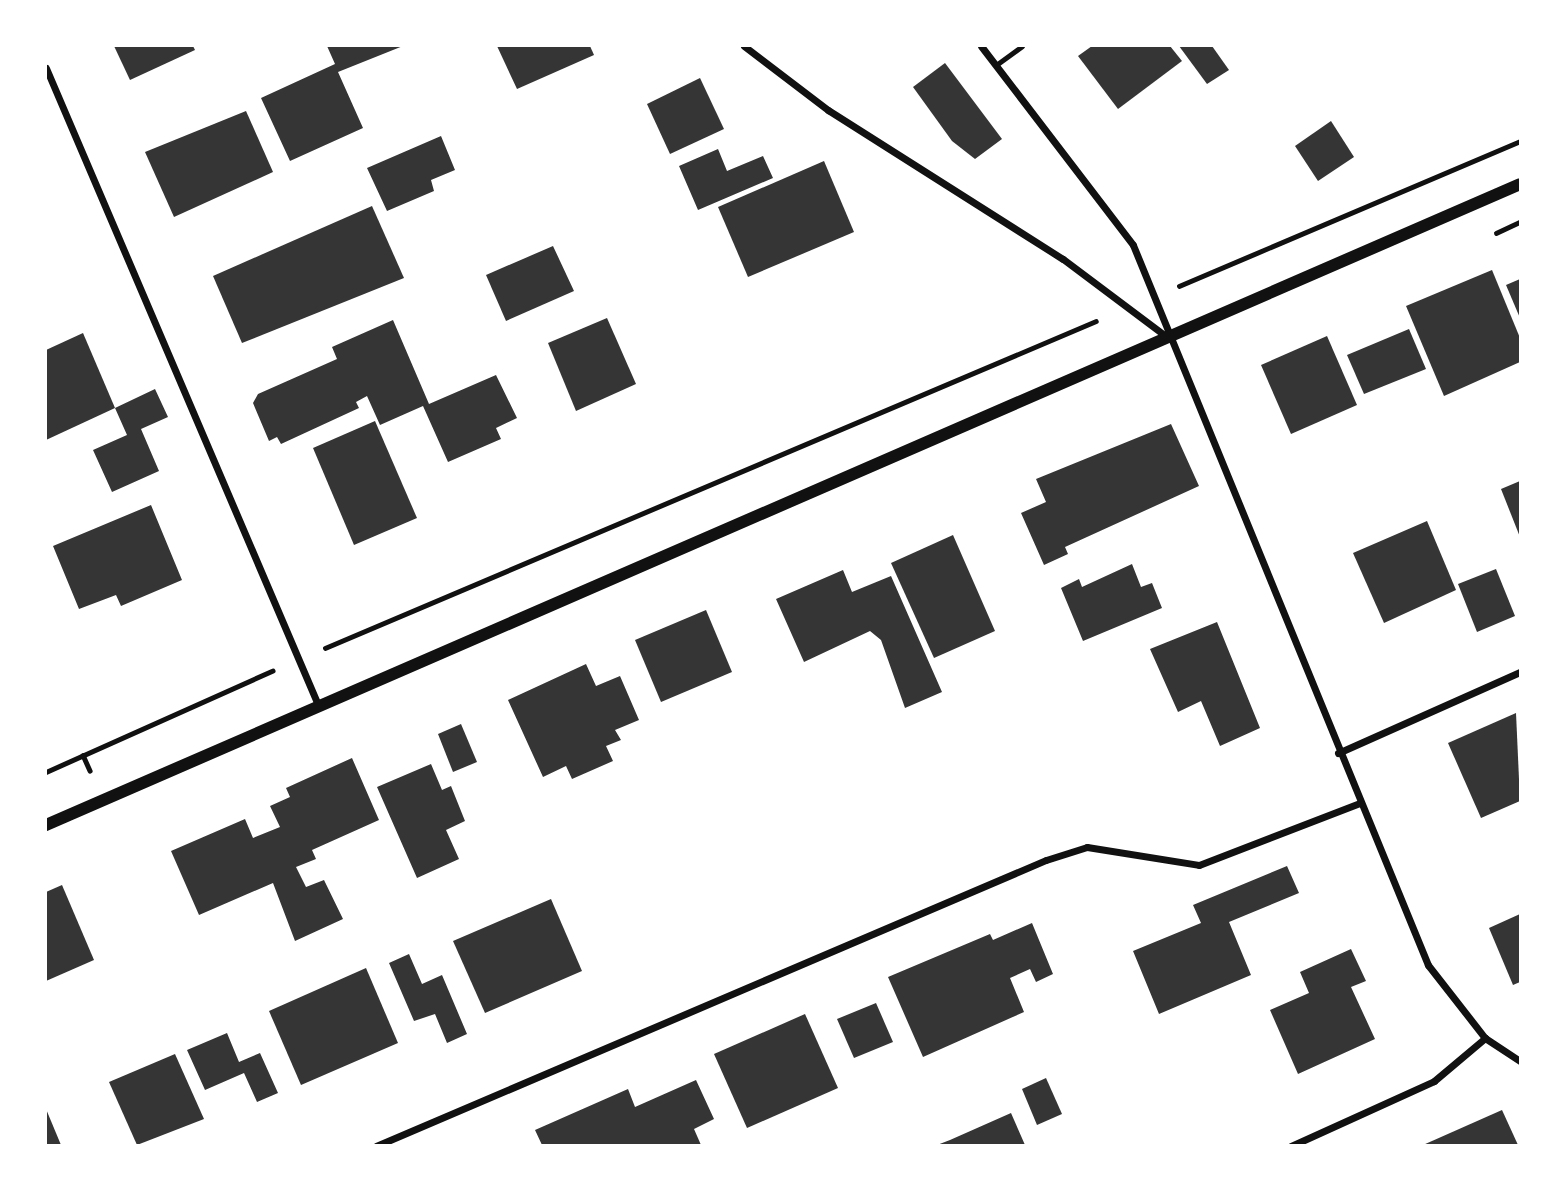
<!DOCTYPE html>
<html>
<head>
<meta charset="utf-8">
<style>
  body { margin:0 }
  #map { position:relative; width:1566px; height:1191px; overflow:hidden; background:#fff; font-family:Jost,sans-serif }
  div>[style] { position:absolute }
  .building>* { inset:0; background:#353535 }
  .path>* { height:4.5px; margin:-2.25px; padding:0 2.25px; transform-origin:2.25px; border-radius:2.25px; background:#111 }
  .service>* { height:5px; margin:-2.5px; padding:0 2.5px; transform-origin:2.5px; border-radius:2.5px; background:#111 }
  .minor>* { height:7px; margin:-3.5px; padding:0 3.5px; transform-origin:3.5px; border-radius:3.5px; background:#111 }
  .tertiary>* { height:12px; margin:-6px; padding:0 6px; transform-origin:6px; border-radius:6px; background:#111 }
  span { translate:-50% -50%; white-space:nowrap; text-align:center; line-height:1.15; -webkit-text-stroke:5px #fff; paint-order:stroke }
  .frame { position:absolute; inset:0; border:47px solid #fff; pointer-events:none }
</style>
</head>
<body>
<div id="map">
  <div class="building">
    <i style="clip-path:polygon(114px 46px,193px 46px,195px 50px,130px 80px)"></i>
    <i style="clip-path:polygon(327px 46px,403px 46px,338px 72px,363px 128px,290px 161px,261px 98px,335px 64px)"></i>
    <i style="clip-path:polygon(497px 46px,590px 46px,594px 55px,517px 89px)"></i>
    <i style="clip-path:polygon(1092px 46px,1170px 46px,1182px 61px,1118px 109px,1078px 56px)"></i>
    <i style="clip-path:polygon(1179px 46px,1212px 46px,1229px 70px,1207px 84px)"></i>
    <i style="clip-path:polygon(945px 63px,1002px 139px,975px 159px,952px 141px,913px 87px)"></i>
    <i style="clip-path:polygon(700px 78px,724px 129px,670px 154px,647px 104px)"></i>
    <i style="clip-path:polygon(246px 111px,273px 172px,174px 217px,145px 152px)"></i>
    <i style="clip-path:polygon(1331px 121px,1354px 157px,1318px 181px,1295px 146px)"></i>
    <i style="clip-path:polygon(441px 136px,455px 170px,431px 180px,434px 191px,387px 211px,367px 168px)"></i>
    <i style="clip-path:polygon(718px 149px,727px 171px,763px 156px,773px 178px,698px 210px,679px 166px)"></i>
    <i style="clip-path:polygon(824px 161px,854px 232px,748px 277px,718px 207px)"></i>
    <i style="clip-path:polygon(372px 206px,404px 278px,242px 343px,213px 276px)"></i>
    <i style="clip-path:polygon(553px 246px,574px 291px,506px 321px,486px 275px)"></i>
    <i style="clip-path:polygon(1492px 270px,1520px 338px,1520px 362px,1444px 396px,1406px 306px)"></i>
    <i style="clip-path:polygon(1520px 279px,1520px 318px,1506px 285px)"></i>
    <i style="clip-path:polygon(607px 318px,636px 384px,576px 411px,548px 343px)"></i>
    <i style="clip-path:polygon(393px 320px,429px 404px,496px 375px,517px 418px,496px 428px,501px 439px,448px 462px,423px 406px,380px 425px,367px 396px,356px 402px,359px 408px,281px 444px,277px 437px,269px 441px,253px 403px,258px 394px,337px 359px,332px 347px)"></i>
    <i style="clip-path:polygon(1409px 329px,1426px 369px,1364px 394px,1347px 355px)"></i>
    <i style="clip-path:polygon(83px 333px,115px 408px,46px 440px,46px 350px)"></i>
    <i style="clip-path:polygon(1327px 336px,1357px 405px,1291px 434px,1261px 365px)"></i>
    <i style="clip-path:polygon(155px 389px,168px 417px,141px 429px,159px 471px,112px 492px,93px 450px,127px 435px,115px 408px)"></i>
    <i style="clip-path:polygon(375px 421px,417px 518px,354px 545px,313px 448px)"></i>
    <i style="clip-path:polygon(1171px 424px,1199px 486px,1065px 547px,1068px 554px,1044px 565px,1021px 513px,1046px 502px,1036px 479px)"></i>
    <i style="clip-path:polygon(1520px 481px,1520px 537px,1501px 489px)"></i>
    <i style="clip-path:polygon(151px 505px,182px 580px,121px 606px,116px 595px,79px 609px,53px 546px)"></i>
    <i style="clip-path:polygon(1427px 521px,1456px 590px,1384px 623px,1353px 553px)"></i>
    <i style="clip-path:polygon(953px 535px,995px 631px,934px 658px,891px 563px)"></i>
    <i style="clip-path:polygon(1132px 564px,1141px 587px,1152px 583px,1162px 608px,1083px 641px,1061px 588px,1079px 579px,1082px 587px)"></i>
    <i style="clip-path:polygon(1496px 569px,1515px 616px,1477px 632px,1458px 584px)"></i>
    <i style="clip-path:polygon(843px 570px,852px 592px,891px 576px,942px 692px,905px 708px,881px 640px,870px 631px,804px 662px,776px 599px)"></i>
    <i style="clip-path:polygon(706px 610px,732px 672px,661px 702px,635px 640px)"></i>
    <i style="clip-path:polygon(1217px 622px,1260px 728px,1220px 746px,1201px 701px,1178px 712px,1150px 649px)"></i>
    <i style="clip-path:polygon(586px 664px,596px 686px,620px 676px,639px 720px,615px 730px,621px 740px,606px 746px,613px 761px,572px 779px,566px 766px,543px 777px,508px 700px)"></i>
    <i style="clip-path:polygon(1516px 713px,1520px 801px,1481px 818px,1448px 743px)"></i>
    <i style="clip-path:polygon(461px 724px,477px 762px,453px 772px,438px 734px)"></i>
    <i style="clip-path:polygon(352px 758px,379px 820px,312px 850px,316px 859px,296px 867px,306px 887px,324px 880px,343px 919px,295px 941px,273px 883px,199px 915px,171px 851px,245px 819px,253px 838px,280px 827px,270px 806px,290px 797px,286px 788px)"></i>
    <i style="clip-path:polygon(431px 764px,442px 790px,451px 786px,465px 821px,446px 830px,459px 859px,417px 878px,377px 787px)"></i>
    <i style="clip-path:polygon(1287px 866px,1299px 893px,1229px 922px,1251px 975px,1159px 1014px,1133px 951px,1201px 923px,1193px 905px)"></i>
    <i style="clip-path:polygon(62px 885px,94px 960px,46px 981px,46px 892px)"></i>
    <i style="clip-path:polygon(551px 899px,582px 971px,485px 1013px,453px 941px)"></i>
    <i style="clip-path:polygon(1520px 914px,1520px 982px,1513px 985px,1489px 928px)"></i>
    <i style="clip-path:polygon(1032px 923px,1053px 974px,1036px 982px,1030px 969px,1010px 978px,1024px 1012px,923px 1057px,888px 977px,990px 934px,993px 940px)"></i>
    <i style="clip-path:polygon(1351px 949px,1366px 981px,1351px 987px,1375px 1039px,1298px 1074px,1270px 1010px,1309px 993px,1300px 972px)"></i>
    <i style="clip-path:polygon(409px 954px,422px 984px,442px 975px,467px 1034px,447px 1043px,435px 1014px,414px 1021px,389px 963px)"></i>
    <i style="clip-path:polygon(366px 968px,398px 1043px,301px 1085px,269px 1011px)"></i>
    <i style="clip-path:polygon(876px 1003px,893px 1042px,854px 1058px,837px 1019px)"></i>
    <i style="clip-path:polygon(805px 1014px,838px 1088px,747px 1128px,714px 1054px)"></i>
    <i style="clip-path:polygon(227px 1033px,239px 1062px,260px 1053px,278px 1093px,257px 1102px,244px 1073px,205px 1090px,187px 1050px)"></i>
    <i style="clip-path:polygon(175px 1054px,204px 1119px,137px 1145px,109px 1082px)"></i>
    <i style="clip-path:polygon(1046px 1078px,1062px 1114px,1037px 1125px,1022px 1089px)"></i>
    <i style="clip-path:polygon(696px 1080px,714px 1119px,694px 1129px,701px 1145px,542px 1145px,535px 1130px,628px 1089px,635px 1107px)"></i>
    <i style="clip-path:polygon(46px 1109px,61px 1145px,46px 1145px)"></i>
    <i style="clip-path:polygon(1502px 1110px,1518px 1145px,1423px 1145px)"></i>
    <i style="clip-path:polygon(1011px 1113px,1025px 1145px,937px 1145px,950px 1140px)"></i>
  </div>
  <div class="path">
    <i style="left:1496px;top:233px;width:26px;rotate:-25deg"></i>
    <i style="left:1179px;top:286px;width:371px;rotate:-23deg"></i>
    <i style="left:325px;top:648px;width:837px;rotate:-22.98deg"></i>
    <i style="left:83px;top:755px;width:17px;rotate:66deg"></i>
    <i style="left:46px;top:772px;width:248px;rotate:-24.1deg"></i>
  </div>
  <div class="service">
    <i style="left:996px;top:65px;width:32px;rotate:-36deg"></i>
  </div>
  <div class="minor">
    <i style="left:744px;top:46px;width:106px;rotate:37.3deg"></i>
    <i style="left:828px;top:110px;width:278px;rotate:32.4deg"></i>
    <i style="left:1063px;top:259px;width:130px;rotate:36.9deg"></i>
    <i style="left:981px;top:46px;width:250px;rotate:52.6deg"></i>
    <i style="left:1133px;top:245px;width:778px;rotate:67.72deg"></i>
    <i style="left:1428px;top:965px;width:93px;rotate:52deg"></i>
    <i style="left:1485px;top:1038px;width:42px;rotate:33.3deg"></i>
    <i style="left:46px;top:68px;width:695px;rotate:66.87deg"></i>
    <i style="left:1338px;top:753px;width:199px;rotate:-24deg"></i>
    <i style="left:376px;top:1146px;width:728px;rotate:-23.12deg"></i>
    <i style="left:1046px;top:860px;width:43px;rotate:-17.6deg"></i>
    <i style="left:1087px;top:847px;width:113px;rotate:9.1deg"></i>
    <i style="left:1199px;top:865px;width:173px;rotate:-21.1deg"></i>
    <i style="left:1291px;top:1146px;width:157px;rotate:-24.4deg"></i>
    <i style="left:1434px;top:1081px;width:67px;rotate:-40.1deg"></i>
  </div>
  <div class="tertiary">
    <i style="left:46px;top:825px;width:1607px;rotate:-23.5deg"></i>
  </div>
  <div class="frame"></div>
</div>
</body>
</html>
